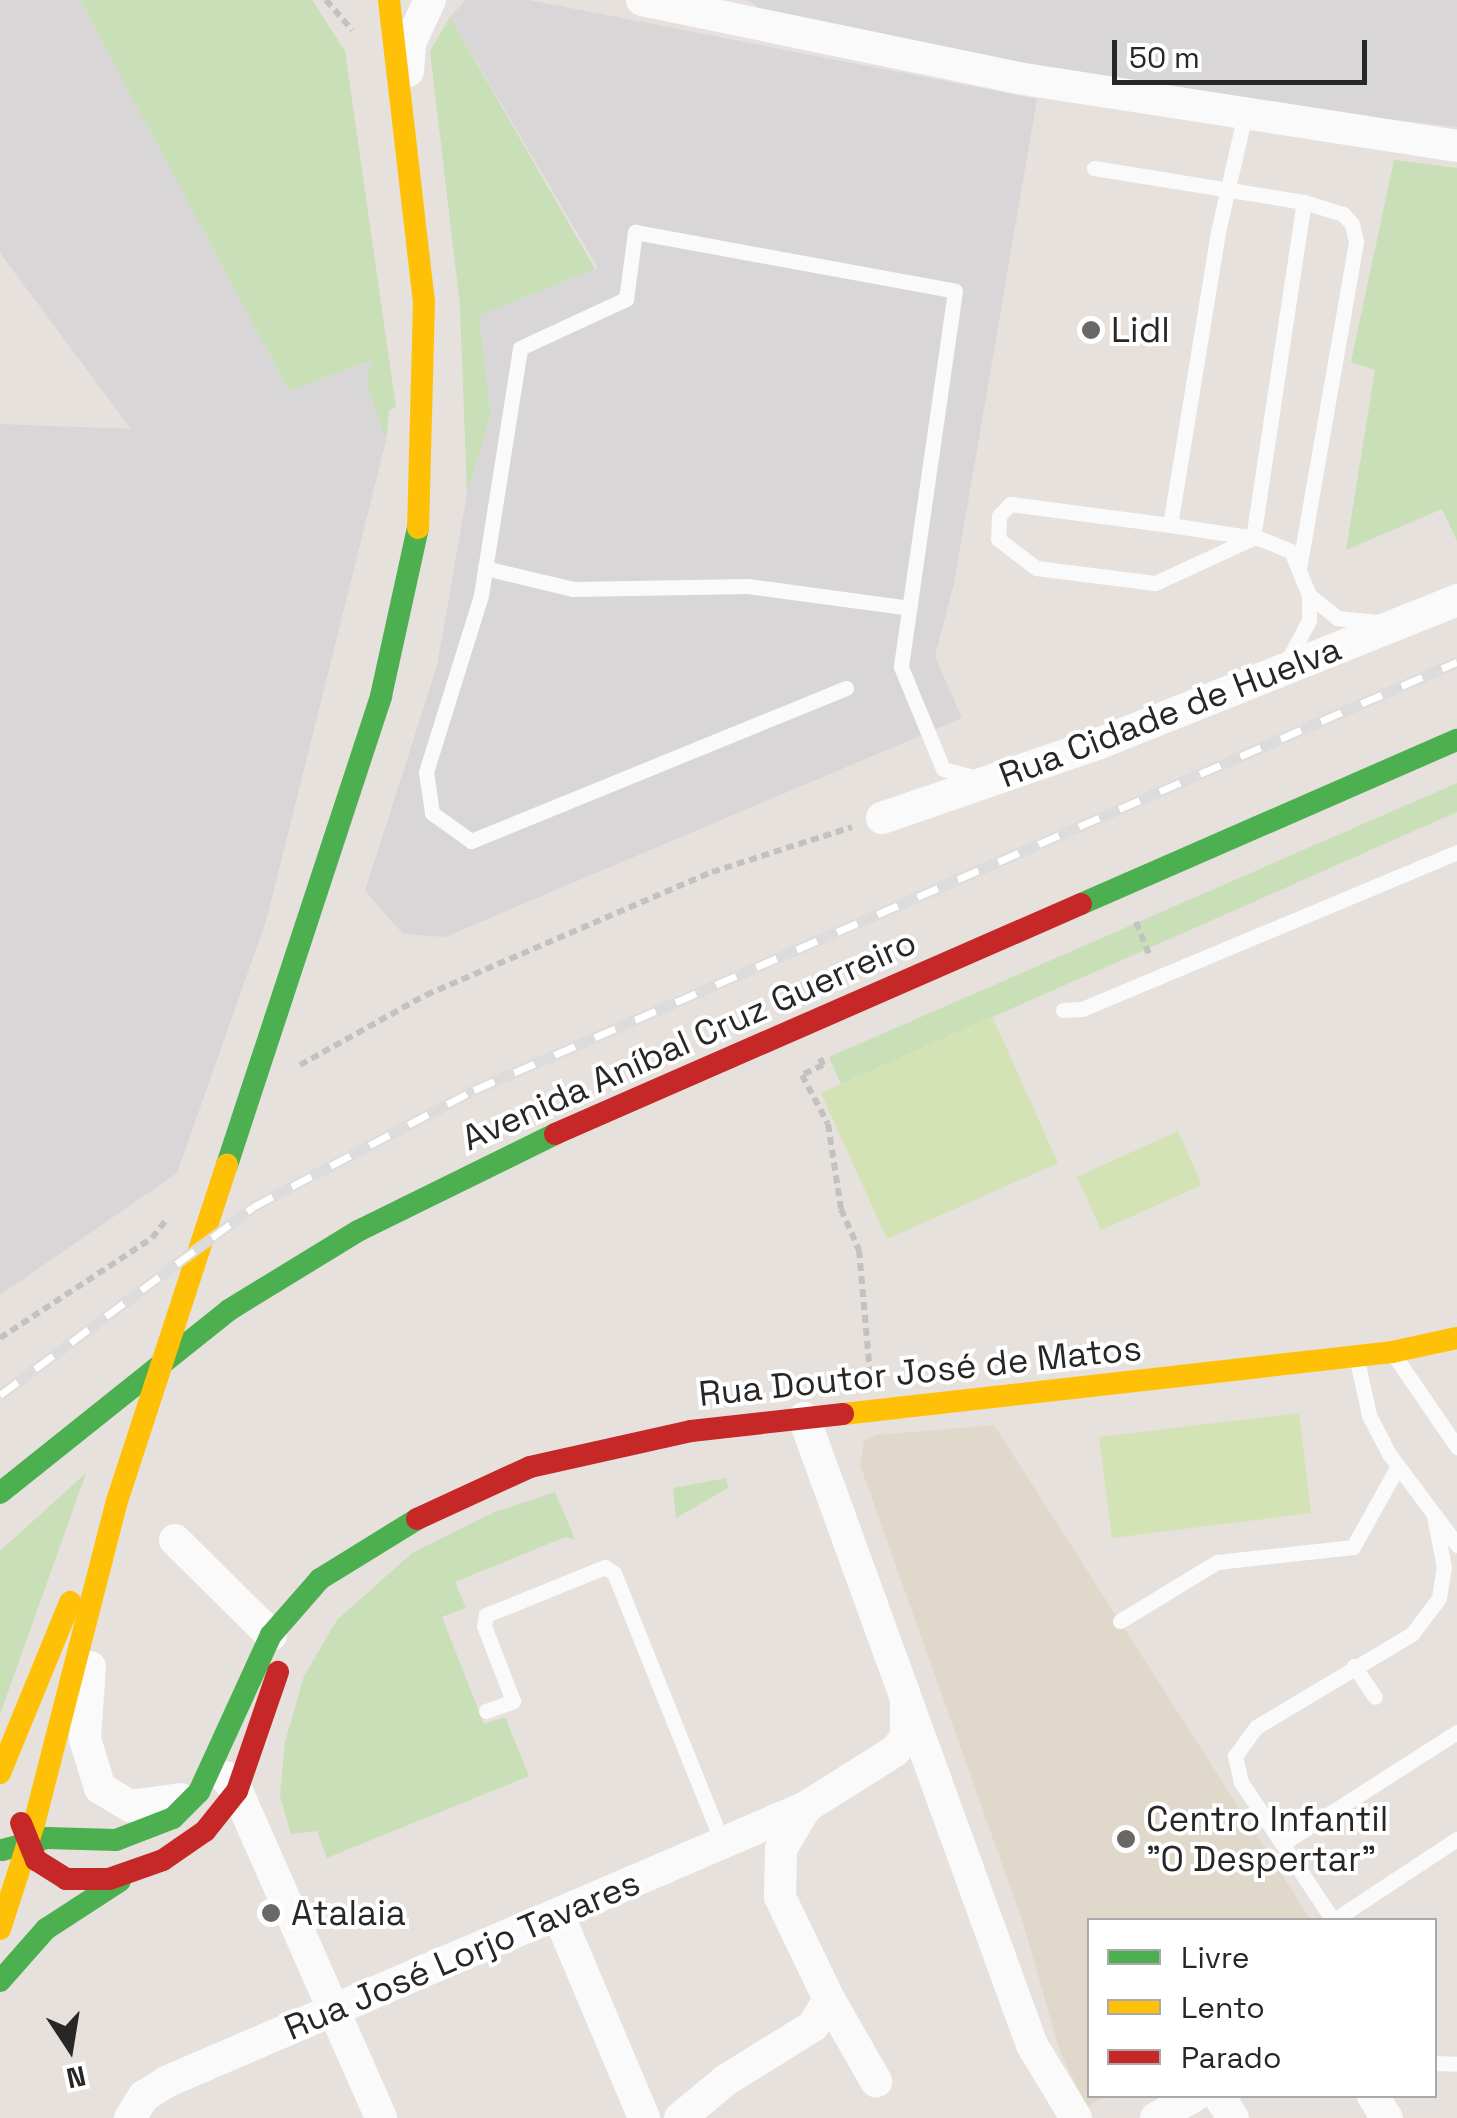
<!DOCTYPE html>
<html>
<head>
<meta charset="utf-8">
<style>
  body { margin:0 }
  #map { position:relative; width:1457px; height:2118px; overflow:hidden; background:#e6e1dc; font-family:"Space Grotesk",sans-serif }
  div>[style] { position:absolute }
  .industrial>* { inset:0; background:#d9d6d8 }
  .education>* { inset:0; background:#e0d9cb }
  .green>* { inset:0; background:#c9dfb7 }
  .pitch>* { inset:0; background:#d4e3b5 }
  .path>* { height:6px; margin-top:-3px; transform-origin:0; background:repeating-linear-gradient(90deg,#c2c2c1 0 8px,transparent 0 13px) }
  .lane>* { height:15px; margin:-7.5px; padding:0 7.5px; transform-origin:7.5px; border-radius:7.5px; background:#fbfafa }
  .street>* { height:32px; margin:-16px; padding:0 16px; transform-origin:16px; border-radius:16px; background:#fbfafa }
  .fast>* { height:22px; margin:-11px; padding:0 11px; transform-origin:11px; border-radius:11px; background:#4caf50 }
  .slow>* { height:22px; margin:-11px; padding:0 11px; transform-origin:11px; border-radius:11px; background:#ffc107 }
  .jam>* { height:22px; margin:-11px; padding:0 11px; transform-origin:11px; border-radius:11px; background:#c62828 }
  .rail>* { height:11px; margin-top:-5.5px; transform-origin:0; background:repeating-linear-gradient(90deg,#fff 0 22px,#dddcdd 0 44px); box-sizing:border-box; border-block:2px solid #dddcdd }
  .dots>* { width:28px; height:28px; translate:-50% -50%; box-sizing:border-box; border:5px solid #fff; border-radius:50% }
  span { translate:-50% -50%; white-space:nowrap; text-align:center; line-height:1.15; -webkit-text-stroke:8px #fff; paint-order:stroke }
  .poi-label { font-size:35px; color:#272727 }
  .left { translate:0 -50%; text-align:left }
  .street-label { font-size:35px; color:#272727 }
  .legend { position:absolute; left:1087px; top:1918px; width:350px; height:180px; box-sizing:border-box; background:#fff; border:2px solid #a9a9a9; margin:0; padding:12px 18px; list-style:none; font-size:30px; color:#272727 }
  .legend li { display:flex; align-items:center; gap:20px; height:50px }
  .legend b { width:50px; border:2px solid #a9a9a9 }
  .north { position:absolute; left:20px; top:1998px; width:100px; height:100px; -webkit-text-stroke:8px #fff; paint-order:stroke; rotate:168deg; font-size:28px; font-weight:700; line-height:40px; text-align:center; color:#272727 }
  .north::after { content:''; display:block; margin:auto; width:35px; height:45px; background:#272727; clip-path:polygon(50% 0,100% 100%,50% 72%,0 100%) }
  .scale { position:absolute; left:1112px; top:40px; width:255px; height:45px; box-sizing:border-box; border:5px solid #272727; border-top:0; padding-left:12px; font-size:30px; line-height:35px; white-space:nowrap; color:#272727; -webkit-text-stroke:8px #fff; paint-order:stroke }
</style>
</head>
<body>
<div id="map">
  <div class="industrial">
    <i style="clip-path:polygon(0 0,80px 0,289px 391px,374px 360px,366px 382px,386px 440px,266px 921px,177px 1173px,0 1295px,0 424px,131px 429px,0 253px)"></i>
    <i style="clip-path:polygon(466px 0,529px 0,1037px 99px,954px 584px,935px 656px,962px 718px,445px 937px,403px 934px,365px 891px,437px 666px,467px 494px,491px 415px,479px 316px,598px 268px,450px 17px)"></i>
    <i style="clip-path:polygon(747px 0,1457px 0,1457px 127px,1246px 103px,1027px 67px,768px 14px)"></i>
  </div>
  <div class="education">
    <i style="clip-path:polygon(994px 1425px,1311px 1920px,1090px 1920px,1090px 2096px,1106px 2096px,1087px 2107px,1060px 2052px,1023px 1923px,860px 1465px,864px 1441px,875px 1435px)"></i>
  </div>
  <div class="green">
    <i style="clip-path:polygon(80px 0,312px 0,345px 51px,396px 407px,389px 411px,386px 440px,366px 382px,373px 360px,289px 391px)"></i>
    <i style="clip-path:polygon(450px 17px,595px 269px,479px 316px,491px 415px,467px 494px,460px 306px,430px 51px)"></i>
    <i style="clip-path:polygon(1394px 160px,1457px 168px,1457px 541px,1442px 509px,1346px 550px,1375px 370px,1351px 362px)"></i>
    <i style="clip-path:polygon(1457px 783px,1457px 812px,841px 1084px,829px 1057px)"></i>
    <i style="clip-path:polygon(86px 1473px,13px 1678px,0 1714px,0 1551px)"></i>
    <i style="clip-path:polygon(726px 1478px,728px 1488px,676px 1518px,673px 1488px)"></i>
    <i style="clip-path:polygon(555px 1492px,575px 1539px,565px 1537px,455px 1582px,466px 1608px,442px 1617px,484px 1724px,505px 1717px,529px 1776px,327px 1858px,317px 1831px,291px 1834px,280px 1796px,285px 1742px,304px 1676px,337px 1620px,412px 1553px,495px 1512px)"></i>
  </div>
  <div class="pitch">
    <i style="clip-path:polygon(992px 1016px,1058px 1163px,887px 1239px,821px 1093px)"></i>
    <i style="clip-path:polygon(1178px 1131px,1202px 1185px,1101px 1230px,1077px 1177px)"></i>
    <i style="clip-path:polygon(1299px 1413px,1311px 1513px,1112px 1538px,1099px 1437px)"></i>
  </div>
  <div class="path">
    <i style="left:326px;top:0;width:40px;rotate:49deg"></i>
    <i style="left:1136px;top:922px;width:38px;rotate:68deg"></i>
    <i style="left:820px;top:1058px;width:8px;rotate:67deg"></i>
    <i style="left:823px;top:1065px;width:23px;rotate:155deg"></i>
    <i style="left:802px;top:1075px;width:55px;rotate:62deg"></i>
    <i style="left:828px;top:1124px;width:86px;rotate:81.3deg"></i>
    <i style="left:841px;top:1209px;width:45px;rotate:66.3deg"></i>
    <i style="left:859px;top:1250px;width:124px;rotate:84.9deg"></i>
    <i style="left:300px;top:1065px;width:144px;rotate:-29.1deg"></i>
    <i style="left:426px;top:995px;width:311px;rotate:-23.3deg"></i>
    <i style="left:712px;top:872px;width:147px;rotate:-17.8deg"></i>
    <i style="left:0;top:1338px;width:182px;rotate:-33.3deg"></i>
    <i style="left:152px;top:1238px;width:23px;rotate:-52deg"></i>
  </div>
  <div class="lane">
    <i style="left:1245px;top:114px;width:121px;rotate:102.9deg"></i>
    <i style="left:1218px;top:232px;width:297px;rotate:99.3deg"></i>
    <i style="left:1170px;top:525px;width:92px;rotate:8.7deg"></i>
    <i style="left:1261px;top:539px;width:32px;rotate:22deg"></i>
    <i style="left:1291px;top:551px;width:48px;rotate:67.8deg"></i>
    <i style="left:1309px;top:595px;width:25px;rotate:90deg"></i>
    <i style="left:1309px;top:620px;width:47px;rotate:117.6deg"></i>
    <i style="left:1094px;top:168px;width:213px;rotate:9.2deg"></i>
    <i style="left:1304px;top:202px;width:41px;rotate:17.1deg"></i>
    <i style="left:1343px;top:214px;width:13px;rotate:48deg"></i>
    <i style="left:1352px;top:224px;width:18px;rotate:77deg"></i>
    <i style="left:1356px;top:242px;width:331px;rotate:99.9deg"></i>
    <i style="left:1170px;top:525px;width:161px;rotate:-172.5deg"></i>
    <i style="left:1010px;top:504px;width:16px;rotate:133deg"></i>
    <i style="left:999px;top:516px;width:23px;rotate:92deg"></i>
    <i style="left:998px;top:539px;width:48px;rotate:37.3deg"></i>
    <i style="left:1036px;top:568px;width:120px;rotate:7.2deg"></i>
    <i style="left:1155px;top:583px;width:108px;rotate:-24.7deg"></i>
    <i style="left:1253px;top:538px;width:340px;rotate:-81.4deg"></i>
    <i style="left:485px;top:568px;width:90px;rotate:13.4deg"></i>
    <i style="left:573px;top:589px;width:175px;rotate:-1deg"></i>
    <i style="left:748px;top:586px;width:163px;rotate:7.7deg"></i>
    <i style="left:1309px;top:595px;width:36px;rotate:39deg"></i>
    <i style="left:1337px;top:618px;width:41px;rotate:5.6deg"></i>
    <i style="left:846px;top:688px;width:405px;rotate:157.8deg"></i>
    <i style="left:471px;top:841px;width:48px;rotate:-144.3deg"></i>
    <i style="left:432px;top:813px;width:41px;rotate:-98.3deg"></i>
    <i style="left:426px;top:772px;width:185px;rotate:-72.7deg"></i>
    <i style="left:481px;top:595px;width:250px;rotate:-81deg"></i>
    <i style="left:520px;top:348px;width:117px;rotate:-24.8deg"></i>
    <i style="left:626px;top:299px;width:68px;rotate:-82.3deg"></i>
    <i style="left:635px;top:232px;width:325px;rotate:10.4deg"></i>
    <i style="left:955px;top:291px;width:380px;rotate:98.2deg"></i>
    <i style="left:901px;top:667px;width:110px;rotate:67.6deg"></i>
    <i style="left:943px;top:769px;width:38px;rotate:15deg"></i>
    <i style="left:1063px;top:1010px;width:19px;rotate:-3deg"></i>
    <i style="left:1082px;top:1009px;width:407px;rotate:-22.7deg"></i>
    <i style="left:1394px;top:1355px;width:112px;rotate:55.6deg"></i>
    <i style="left:1357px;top:1360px;width:56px;rotate:77.7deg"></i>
    <i style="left:1369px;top:1415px;width:44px;rotate:62.9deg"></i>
    <i style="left:1389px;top:1454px;width:114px;rotate:53.2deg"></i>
    <i style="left:1120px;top:1621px;width:114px;rotate:-31.3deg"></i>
    <i style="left:1217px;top:1562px;width:137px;rotate:-6.3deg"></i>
    <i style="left:1353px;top:1547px;width:93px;rotate:-60.9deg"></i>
    <i style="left:1354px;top:1666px;width:37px;rotate:56deg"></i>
    <i style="left:486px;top:1711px;width:29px;rotate:-20deg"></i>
    <i style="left:513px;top:1701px;width:80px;rotate:-111.1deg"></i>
    <i style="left:484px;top:1626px;width:11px;rotate:-80deg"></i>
    <i style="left:486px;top:1615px;width:128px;rotate:-22deg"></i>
    <i style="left:605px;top:1567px;width:11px;rotate:34deg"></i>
    <i style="left:614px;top:1573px;width:292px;rotate:68.1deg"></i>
    <i style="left:1282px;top:1844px;width:208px;rotate:-32.6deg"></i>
    <i style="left:1333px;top:1920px;width:166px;rotate:-123.7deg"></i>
    <i style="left:1241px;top:1782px;width:27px;rotate:-103deg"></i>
    <i style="left:1235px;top:1756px;width:36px;rotate:-54deg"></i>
    <i style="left:1256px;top:1727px;width:182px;rotate:-30.8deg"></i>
    <i style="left:1412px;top:1634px;width:45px;rotate:-53.1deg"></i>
    <i style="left:1439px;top:1598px;width:31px;rotate:-81deg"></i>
    <i style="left:1444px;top:1567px;width:52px;rotate:-101.1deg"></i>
    <i style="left:1334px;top:1920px;width:147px;rotate:-33.4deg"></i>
    <i style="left:1434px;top:2063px;width:23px;rotate:2deg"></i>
  </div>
  <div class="street">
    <i style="left:642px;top:0;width:384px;rotate:11.7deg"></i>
    <i style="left:1018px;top:78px;width:444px;rotate:8.8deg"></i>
    <i style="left:408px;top:71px;width:28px;rotate:-86deg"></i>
    <i style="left:410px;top:43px;width:47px;rotate:-65.1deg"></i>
    <i style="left:882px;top:818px;width:231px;rotate:-19deg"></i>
    <i style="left:1100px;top:743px;width:385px;rotate:-21.8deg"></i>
    <i style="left:804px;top:1418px;width:667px;rotate:70.02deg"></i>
    <i style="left:1032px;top:2045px;width:85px;rotate:58.9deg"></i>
    <i style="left:175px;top:1540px;width:135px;rotate:44.7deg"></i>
    <i style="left:90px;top:1667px;width:72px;rotate:94deg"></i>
    <i style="left:85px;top:1739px;width:51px;rotate:73deg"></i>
    <i style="left:100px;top:1788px;width:35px;rotate:31deg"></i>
    <i style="left:130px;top:1806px;width:51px;rotate:-7.8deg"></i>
    <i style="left:225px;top:1777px;width:18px;rotate:49deg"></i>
    <i style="left:237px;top:1791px;width:357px;rotate:66.2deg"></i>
    <i style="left:558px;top:1914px;width:221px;rotate:67.1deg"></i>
    <i style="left:829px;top:1999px;width:95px;rotate:60.2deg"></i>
    <i style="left:1219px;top:2096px;width:26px;rotate:58deg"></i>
    <i style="left:1373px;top:2096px;width:26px;rotate:58deg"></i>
    <i style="left:130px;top:2118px;width:26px;rotate:-58deg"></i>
    <i style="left:144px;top:2096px;width:26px;rotate:-32deg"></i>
    <i style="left:166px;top:2082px;width:697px;rotate:-23.25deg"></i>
    <i style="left:806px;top:1807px;width:105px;rotate:-32.2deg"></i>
    <i style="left:895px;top:1751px;width:18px;rotate:-52deg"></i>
    <i style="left:906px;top:1737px;width:37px;rotate:-90deg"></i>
    <i style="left:680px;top:2118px;width:60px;rotate:-39.6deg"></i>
    <i style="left:726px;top:2080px;width:102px;rotate:-31.8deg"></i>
    <i style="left:813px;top:2026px;width:31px;rotate:-59deg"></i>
    <i style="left:829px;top:1999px;width:113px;rotate:-115.7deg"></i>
    <i style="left:780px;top:1897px;width:48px;rotate:-88.8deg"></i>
    <i style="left:781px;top:1849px;width:49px;rotate:-59.2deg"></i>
    <i style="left:1156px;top:2118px;width:44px;rotate:-30.1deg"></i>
  </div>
  <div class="fast">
    <i style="left:1081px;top:904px;width:410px;rotate:-23.6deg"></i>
    <i style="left:227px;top:1165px;width:494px;rotate:-71.8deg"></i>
    <i style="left:381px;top:696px;width:172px;rotate:-77.6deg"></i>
    <i style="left:0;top:1493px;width:293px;rotate:-38.6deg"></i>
    <i style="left:229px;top:1310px;width:151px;rotate:-31.5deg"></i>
    <i style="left:358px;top:1231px;width:220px;rotate:-26.2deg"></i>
    <i style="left:2px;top:1850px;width:47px;rotate:-14.9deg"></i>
    <i style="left:47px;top:1838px;width:69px;rotate:1.7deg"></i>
    <i style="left:116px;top:1840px;width:61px;rotate:-21.1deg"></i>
    <i style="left:173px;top:1818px;width:37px;rotate:-45deg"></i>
    <i style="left:199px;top:1792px;width:173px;rotate:-65.4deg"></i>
    <i style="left:271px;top:1635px;width:74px;rotate:-48.8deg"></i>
    <i style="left:320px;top:1579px;width:114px;rotate:-31.7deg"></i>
    <i style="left:0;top:1981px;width:69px;rotate:-48.5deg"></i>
    <i style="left:46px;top:1929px;width:88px;rotate:-33deg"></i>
  </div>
  <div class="slow">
    <i style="left:389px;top:0;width:303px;rotate:83.4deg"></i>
    <i style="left:424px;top:301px;width:227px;rotate:91.5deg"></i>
    <i style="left:843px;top:1414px;width:552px;rotate:-6.44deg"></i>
    <i style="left:1392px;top:1352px;width:66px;rotate:-12.2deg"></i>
    <i style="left:0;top:1773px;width:185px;rotate:-67.7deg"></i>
    <i style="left:0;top:1929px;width:110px;rotate:-72.1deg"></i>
    <i style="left:34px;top:1824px;width:333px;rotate:-75.6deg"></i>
    <i style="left:117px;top:1501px;width:354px;rotate:-71.9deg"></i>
  </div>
  <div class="jam">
    <i style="left:555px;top:1134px;width:574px;rotate:-23.62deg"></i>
    <i style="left:417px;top:1519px;width:124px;rotate:-24.7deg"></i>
    <i style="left:530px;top:1467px;width:165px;rotate:-12.6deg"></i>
    <i style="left:691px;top:1431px;width:153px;rotate:-6.4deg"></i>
    <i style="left:21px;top:1823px;width:40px;rotate:68deg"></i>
    <i style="left:36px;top:1860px;width:36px;rotate:32deg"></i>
    <i style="left:66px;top:1879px;width:43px"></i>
    <i style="left:109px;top:1879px;width:57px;rotate:-19.4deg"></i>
    <i style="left:163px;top:1860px;width:51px;rotate:-34.6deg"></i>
    <i style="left:205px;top:1831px;width:51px;rotate:-51.3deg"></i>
    <i style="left:237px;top:1791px;width:126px;rotate:-71deg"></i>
  </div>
  <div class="rail">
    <i style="left:0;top:1395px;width:315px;rotate:-36.6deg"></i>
    <i style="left:253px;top:1207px;width:250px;rotate:-27.9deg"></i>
    <i style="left:474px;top:1090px;width:1072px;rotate:-23.53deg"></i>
  </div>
  <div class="dots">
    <i style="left:1091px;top:330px;background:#6a6866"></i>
    <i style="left:1126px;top:1839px;background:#6a6866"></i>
    <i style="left:271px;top:1913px;background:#6a6866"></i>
  </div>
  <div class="poi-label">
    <span class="left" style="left:1111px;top:330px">Lidl</span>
    <span class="left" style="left:1146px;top:1839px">Centro Infantil<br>"O Despertar"</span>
    <span class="left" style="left:291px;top:1913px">Atalaia</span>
  </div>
  <div class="street-label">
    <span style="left:1170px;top:712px;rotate:-21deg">Rua Cidade de Huelva</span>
    <span style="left:689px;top:1040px;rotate:-24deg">Avenida Aníbal Cruz Guerreiro</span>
    <span style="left:920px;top:1371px;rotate:-6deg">Rua Doutor José de Matos</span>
    <span style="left:462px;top:1955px;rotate:-23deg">Rua José Lorjo Tavares</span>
  </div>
  <ul class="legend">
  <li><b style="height:12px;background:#4caf50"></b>Livre</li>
  <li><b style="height:12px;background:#ffc107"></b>Lento</li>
  <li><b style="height:12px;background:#c62828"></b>Parado</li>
  </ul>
  <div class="north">N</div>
  <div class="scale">50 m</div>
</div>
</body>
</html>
